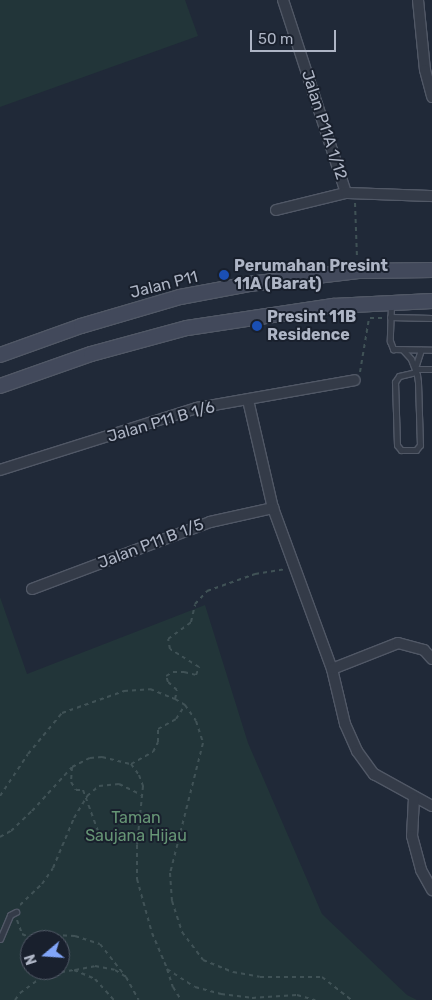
<!DOCTYPE html>
<html>
<head>
<meta charset="utf-8">
<style>
  body { margin:0 }
  #map { position:relative; width:432px; height:1000px; overflow:hidden; background:#202938; font-family:Rubik,sans-serif }
  div>[style] { position:absolute }
  .green>* { inset:0; background:#223539 }
  .path>* { height:2px; margin-top:-1px; transform-origin:0; background:repeating-linear-gradient(90deg,#405256 0 4px,transparent 0 8px) }
  .roads { filter:drop-shadow(1px 0 #515866) drop-shadow(-1px 0 #515866) drop-shadow(0 1px #515866) drop-shadow(0 -1px #515866) }
  .lane>* { height:5px; margin:-2.5px; padding:0 2.5px; transform-origin:2.5px; border-radius:2.5px; background:#343b48 }
  .street>* { height:10px; margin:-5px; padding:0 5px; transform-origin:5px; border-radius:5px; background:#343b48 }
  .secondary>* { height:14px; margin:-7px; padding:0 7px; transform-origin:7px; border-radius:7px; background:#42495b }
  .dots>* { width:14px; height:14px; translate:-50% -50%; box-sizing:border-box; border:2px solid #19202d; border-radius:50% }
  span { translate:-50% -50%; white-space:nowrap; text-align:center; line-height:1.15; -webkit-text-stroke:4px #19202d; paint-order:stroke }
  .street-label { font-size:16px; color:#aeb5c5 }
  .poi-label { font-size:16px; color:#aeb5c5; font-weight:700 }
  .left { translate:0 -50%; text-align:left }
  .park-label { font-size:16px; color:#669575 }
  .north { position:absolute; left:20px; top:930px; width:50px; height:50px; box-sizing:border-box; background:#19202d; border:1px solid #555c6a; border-radius:50%; rotate:252deg; font-size:14px; font-weight:700; line-height:20px; text-align:center; color:#aeb5c5 }
  .north::after { content:''; display:block; margin:auto; width:18px; height:22px; background:#81a5f8; clip-path:polygon(50% 0,100% 100%,50% 72%,0 100%) }
  .scale { position:absolute; left:250px; top:30px; width:86px; height:22px; box-sizing:border-box; border:2px solid #aeb5c5; border-top:0; padding-left:6px; font-size:15px; line-height:18px; white-space:nowrap; color:#aeb5c5; -webkit-text-stroke:4px #19202d; paint-order:stroke }
</style>
</head>
<body>
<div id="map">
  <div class="green">
    <i style="clip-path:polygon(0 0,185px 0,198px 36px,0 107px)"></i>
    <i style="clip-path:polygon(evenodd,0 597px,27px 674px,205px 605px,248px 743px,322px 914px,407px 995px,417px 1000px,0 1000px,0 597px,30px 940px,60px 940px,60px 970px,30px 970px,30px 940px)"></i>
  </div>
  <div class="path">
    <i style="left:355px;top:203px;width:55px;rotate:87.9deg"></i>
    <i style="left:370px;top:318px;width:13px"></i>
    <i style="left:360px;top:372px;width:55px;rotate:-80.5deg"></i>
    <i style="left:175px;top:699px;width:9px;rotate:-77deg"></i>
    <i style="left:177px;top:690px;width:12px;rotate:-138deg"></i>
    <i style="left:168px;top:682px;width:6px;rotate:-108deg"></i>
    <i style="left:166px;top:676px;width:8px;rotate:-30deg"></i>
    <i style="left:173px;top:672px;width:11px"></i>
    <i style="left:184px;top:672px;width:12px;rotate:14deg"></i>
    <i style="left:196px;top:675px;width:9px;rotate:-69deg"></i>
    <i style="left:199px;top:667px;width:34px;rotate:-148deg"></i>
    <i style="left:170px;top:649px;width:10px;rotate:-101deg"></i>
    <i style="left:168px;top:639px;width:29px;rotate:-36deg"></i>
    <i style="left:191px;top:622px;width:18px;rotate:-77deg"></i>
    <i style="left:195px;top:604px;width:18px;rotate:-47deg"></i>
    <i style="left:207px;top:591px;width:51px;rotate:-19.5deg"></i>
    <i style="left:255px;top:574px;width:30px;rotate:-9deg"></i>
    <i style="left:131px;top:764px;width:25px;rotate:-29deg"></i>
    <i style="left:153px;top:752px;width:11px;rotate:-63deg"></i>
    <i style="left:158px;top:742px;width:13px;rotate:-90deg"></i>
    <i style="left:158px;top:729px;width:21px;rotate:-29deg"></i>
    <i style="left:176px;top:719px;width:17px;rotate:-57deg"></i>
    <i style="left:72px;top:767px;width:15px;rotate:94deg"></i>
    <i style="left:71px;top:782px;width:9px;rotate:58deg"></i>
    <i style="left:76px;top:790px;width:7px"></i>
    <i style="left:83px;top:790px;width:44px;rotate:69.9deg"></i>
    <i style="left:0;top:796px;width:50px;rotate:-56.3deg"></i>
    <i style="left:28px;top:754px;width:53px;rotate:-50.3deg"></i>
    <i style="left:62px;top:713px;width:66px;rotate:-19.5deg"></i>
    <i style="left:124px;top:691px;width:26px;rotate:-4deg"></i>
    <i style="left:150px;top:689px;width:27px;rotate:22deg"></i>
    <i style="left:175px;top:699px;width:12px;rotate:31deg"></i>
    <i style="left:185px;top:705px;width:19px;rotate:55deg"></i>
    <i style="left:196px;top:721px;width:23px;rotate:72deg"></i>
    <i style="left:203px;top:743px;width:134px;rotate:104.2deg"></i>
    <i style="left:170px;top:873px;width:28px;rotate:86deg"></i>
    <i style="left:172px;top:901px;width:33px;rotate:72deg"></i>
    <i style="left:182px;top:932px;width:35px;rotate:53deg"></i>
    <i style="left:203px;top:960px;width:32px;rotate:22deg"></i>
    <i style="left:233px;top:972px;width:27px;rotate:10deg"></i>
    <i style="left:260px;top:977px;width:62px"></i>
    <i style="left:322px;top:977px;width:37px;rotate:38deg"></i>
    <i style="left:0;top:837px;width:13px;rotate:-29deg"></i>
    <i style="left:11px;top:831px;width:29px;rotate:-44deg"></i>
    <i style="left:32px;top:811px;width:59px;rotate:-47.7deg"></i>
    <i style="left:72px;top:767px;width:20px;rotate:-27deg"></i>
    <i style="left:90px;top:758px;width:12px;rotate:-5deg"></i>
    <i style="left:102px;top:757px;width:30px;rotate:14deg"></i>
    <i style="left:131px;top:764px;width:14px;rotate:54deg"></i>
    <i style="left:139px;top:775px;width:12px;rotate:70deg"></i>
    <i style="left:143px;top:786px;width:59px;rotate:95.8deg"></i>
    <i style="left:137px;top:845px;width:34px;rotate:90deg"></i>
    <i style="left:137px;top:879px;width:56px;rotate:74.5deg"></i>
    <i style="left:152px;top:933px;width:39px;rotate:67deg"></i>
    <i style="left:167px;top:969px;width:33px;rotate:33deg"></i>
    <i style="left:195px;top:987px;width:27px;rotate:15deg"></i>
    <i style="left:221px;top:994px;width:31px;rotate:7deg"></i>
    <i style="left:252px;top:998px;width:45px;rotate:-3.8deg"></i>
    <i style="left:297px;top:995px;width:19px;rotate:16deg"></i>
    <i style="left:20px;top:905px;width:30px;rotate:-44deg"></i>
    <i style="left:42px;top:884px;width:19px;rotate:-55deg"></i>
    <i style="left:53px;top:868px;width:54px;rotate:-67.2deg"></i>
    <i style="left:74px;top:818px;width:26px;rotate:-59deg"></i>
    <i style="left:87px;top:796px;width:16px;rotate:-40deg"></i>
    <i style="left:99px;top:786px;width:20px;rotate:-6deg"></i>
    <i style="left:119px;top:784px;width:25px;rotate:26deg"></i>
    <i style="left:17px;top:920px;width:15px;rotate:70deg"></i>
    <i style="left:22px;top:934px;width:12px;rotate:24deg"></i>
    <i style="left:33px;top:939px;width:22px;rotate:-10deg"></i>
    <i style="left:55px;top:935px;width:20px;rotate:3deg"></i>
    <i style="left:75px;top:936px;width:26px;rotate:18deg"></i>
    <i style="left:100px;top:944px;width:42px;rotate:51.8deg"></i>
    <i style="left:167px;top:969px;width:19px;rotate:72deg"></i>
    <i style="left:173px;top:987px;width:15px;rotate:58deg"></i>
    <i style="left:75px;top:970px;width:20px;rotate:-11deg"></i>
    <i style="left:95px;top:966px;width:20px;rotate:11deg"></i>
    <i style="left:115px;top:970px;width:13px;rotate:32deg"></i>
    <i style="left:126px;top:977px;width:26px;rotate:61deg"></i>
    <i style="left:15px;top:1000px;width:9px;rotate:-54deg"></i>
    <i style="left:20px;top:993px;width:31px;rotate:-36deg"></i>
    <i style="left:45px;top:975px;width:29px;rotate:-10deg"></i>
    <i style="left:74px;top:970px;width:23px;rotate:23deg"></i>
    <i style="left:95px;top:979px;width:28px;rotate:48deg"></i>
  </div>
  <div class="roads">
    <div class="lane">
      <i style="left:391px;top:305px;width:36px;rotate:92deg"></i>
      <i style="left:390px;top:341px;width:9px;rotate:69deg"></i>
      <i style="left:393px;top:349px;width:39px;rotate:1deg"></i>
      <i style="left:390px;top:317px;width:42px;rotate:1.4deg"></i>
      <i style="left:403px;top:350px;width:12px;rotate:48deg"></i>
      <i style="left:411px;top:359px;width:17px;rotate:69deg"></i>
      <i style="left:417px;top:375px;width:7px;rotate:82deg"></i>
      <i style="left:418px;top:382px;width:63px;rotate:88.2deg"></i>
      <i style="left:420px;top:445px;width:6px;rotate:129deg"></i>
      <i style="left:416px;top:450px;width:15px;rotate:180deg"></i>
      <i style="left:401px;top:450px;width:6px;rotate:-129deg"></i>
      <i style="left:397px;top:445px;width:63px;rotate:-91.8deg"></i>
      <i style="left:395px;top:382px;width:7px;rotate:-56deg"></i>
      <i style="left:399px;top:376px;width:17px;rotate:-13deg"></i>
      <i style="left:415px;top:368px;width:19px;rotate:-72deg"></i>
      <i style="left:415px;top:369px;width:17px"></i>
      <i style="left:0;top:939px;width:26px;rotate:-67deg"></i>
      <i style="left:10px;top:915px;width:7px;rotate:-27deg"></i>
    </div>
    <div class="street">
      <i style="left:283px;top:0;width:203px;rotate:71.9deg"></i>
      <i style="left:418px;top:0;width:70px;rotate:84.3deg"></i>
      <i style="left:425px;top:70px;width:28px;rotate:75deg"></i>
      <i style="left:276px;top:210px;width:72px;rotate:-13.7deg"></i>
      <i style="left:346px;top:193px;width:86px;rotate:2deg"></i>
      <i style="left:248px;top:400px;width:111px;rotate:77deg"></i>
      <i style="left:273px;top:508px;width:171px;rotate:69.9deg"></i>
      <i style="left:332px;top:669px;width:57px;rotate:76.7deg"></i>
      <i style="left:345px;top:724px;width:30px;rotate:66deg"></i>
      <i style="left:357px;top:751px;width:29px;rotate:54deg"></i>
      <i style="left:374px;top:774px;width:66px;rotate:28.9deg"></i>
      <i style="left:0;top:470px;width:207px;rotate:-17.5deg"></i>
      <i style="left:197px;top:408px;width:160px;rotate:-10deg"></i>
      <i style="left:32px;top:589px;width:190px;rotate:-20.6deg"></i>
      <i style="left:210px;top:522px;width:65px;rotate:-12.5deg"></i>
      <i style="left:332px;top:669px;width:71px;rotate:-21.5deg"></i>
      <i style="left:398px;top:643px;width:27px;rotate:15deg"></i>
      <i style="left:424px;top:650px;width:12px;rotate:48deg"></i>
      <i style="left:414px;top:798px;width:38px;rotate:93deg"></i>
      <i style="left:412px;top:836px;width:35px;rotate:75deg"></i>
      <i style="left:421px;top:870px;width:23px;rotate:61deg"></i>
    </div>
    <div class="secondary">
      <i style="left:0;top:355px;width:86px;rotate:-19.7deg"></i>
      <i style="left:81px;top:326px;width:103px;rotate:-16.3deg"></i>
      <i style="left:180px;top:297px;width:70px;rotate:-10.7deg"></i>
      <i style="left:249px;top:284px;width:110px;rotate:-6.8deg"></i>
      <i style="left:358px;top:271px;width:74px;rotate:-0.8deg"></i>
      <i style="left:0;top:386px;width:96px;rotate:-19.4deg"></i>
      <i style="left:91px;top:354px;width:99px;rotate:-15.2deg"></i>
      <i style="left:187px;top:328px;width:148px;rotate:-8.6deg"></i>
      <i style="left:333px;top:306px;width:99px;rotate:-2.9deg"></i>
    </div>
  </div>
  <div class="dots">
    <i style="left:224px;top:275px;background:#1a4fb4"></i>
    <i style="left:257px;top:326px;background:#1a4fb4"></i>
  </div>
  <div class="street-label">
    <span style="left:324px;top:125px;rotate:72deg">Jalan P11A 1/12</span>
    <span style="left:164px;top:285px;rotate:-14deg">Jalan P11</span>
    <span style="left:161px;top:422px;rotate:-16deg">Jalan P11 B 1/6</span>
    <span style="left:151px;top:544px;rotate:-21deg">Jalan P11 B 1/5</span>
  </div>
  <div class="poi-label">
    <span class="left" style="left:234px;top:275px">Perumahan Presint<br>11A (Barat)</span>
    <span class="left" style="left:267px;top:326px">Presint 11B<br>Residence</span>
  </div>
  <div class="park-label">
    <span style="left:136px;top:827px">Taman<br>Saujana Hijau</span>
  </div>
  <div class="north">N</div>
  <div class="scale">50 m</div>
</div>
</body>
</html>
